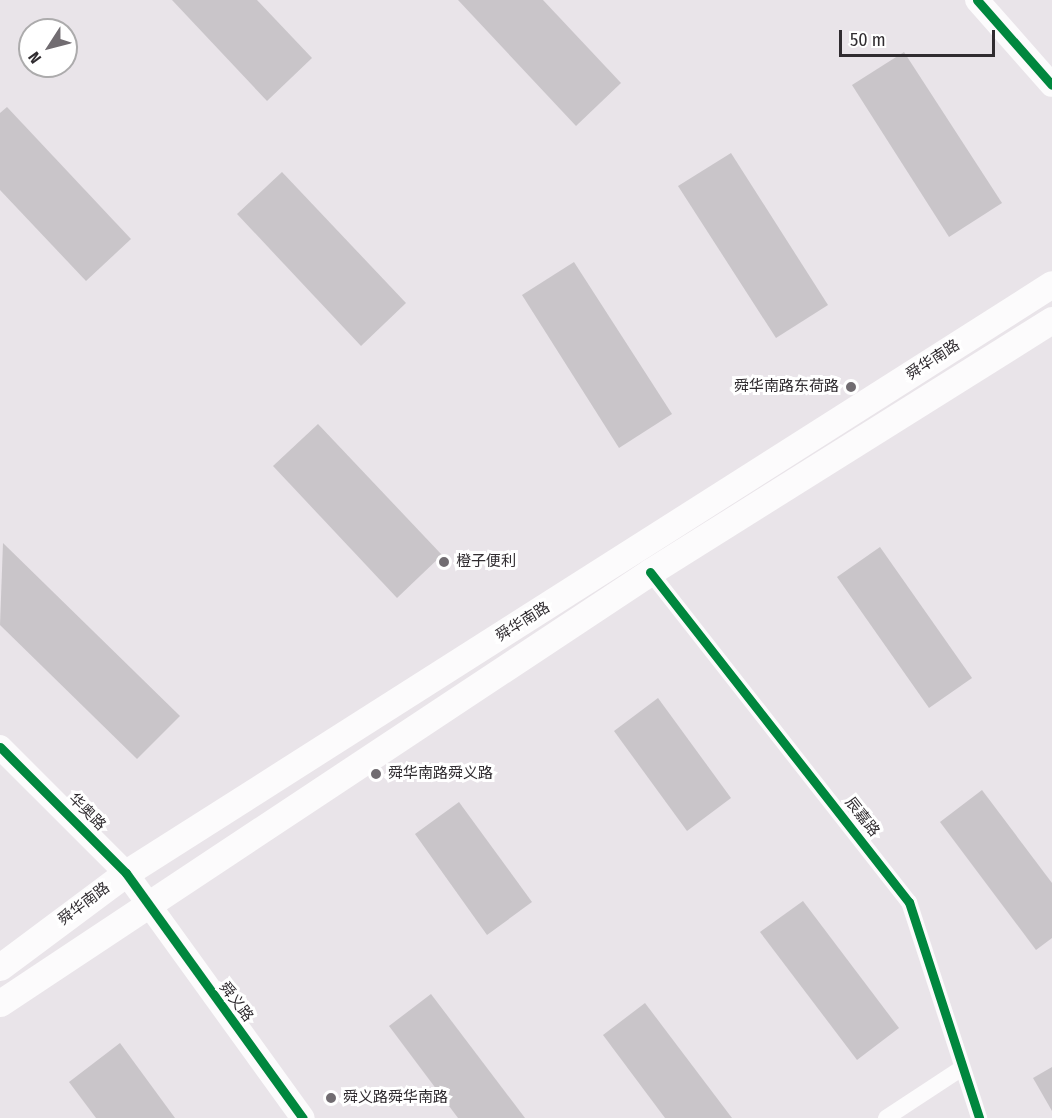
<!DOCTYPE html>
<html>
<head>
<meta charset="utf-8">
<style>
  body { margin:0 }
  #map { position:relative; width:1052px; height:1118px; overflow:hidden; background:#e9e4e9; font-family:"Fira Sans Condensed","Noto Sans SC",sans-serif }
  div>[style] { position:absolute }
  .building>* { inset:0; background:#c9c5c9 }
  .street>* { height:16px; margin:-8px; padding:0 8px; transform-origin:8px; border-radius:8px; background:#fcfbfc }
  .secondary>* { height:24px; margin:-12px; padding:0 12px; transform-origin:12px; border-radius:12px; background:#fcfbfc }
  .primary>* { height:27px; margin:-13.5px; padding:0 13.5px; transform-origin:13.5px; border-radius:13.5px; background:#fcfbfc }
  .cycleway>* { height:9px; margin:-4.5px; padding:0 4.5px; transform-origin:4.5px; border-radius:4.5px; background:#00873e }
  .dots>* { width:16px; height:16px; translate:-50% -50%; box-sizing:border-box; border:3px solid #fff; border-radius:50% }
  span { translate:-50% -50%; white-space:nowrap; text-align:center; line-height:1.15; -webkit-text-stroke:6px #fff; paint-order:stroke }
  .street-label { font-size:15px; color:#302c30 }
  .poi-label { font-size:15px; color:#302c30 }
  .right { translate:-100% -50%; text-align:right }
  .left { translate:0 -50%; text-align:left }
  .north { position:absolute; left:18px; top:18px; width:60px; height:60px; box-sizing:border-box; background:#fff; border:2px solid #acabac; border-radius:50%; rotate:234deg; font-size:16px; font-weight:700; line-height:24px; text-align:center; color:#302c30 }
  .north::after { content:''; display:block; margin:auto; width:21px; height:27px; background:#716c71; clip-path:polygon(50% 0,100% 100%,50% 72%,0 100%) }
  .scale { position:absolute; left:839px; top:30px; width:156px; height:27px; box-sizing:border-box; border:3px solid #302c30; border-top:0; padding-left:8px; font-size:18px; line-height:21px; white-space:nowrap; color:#302c30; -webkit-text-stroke:4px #fff; paint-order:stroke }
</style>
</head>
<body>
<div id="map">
  <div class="building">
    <i style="clip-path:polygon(172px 0,257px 0,312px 58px,267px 101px)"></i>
    <i style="clip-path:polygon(458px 0,543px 0,621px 83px,576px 126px)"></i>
    <i style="clip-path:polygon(904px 52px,1002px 203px,949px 237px,852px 85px)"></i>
    <i style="clip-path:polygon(7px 107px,131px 239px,86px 281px,0 190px,0 113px)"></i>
    <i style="clip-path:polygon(731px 153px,828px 305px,776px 338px,678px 186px)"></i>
    <i style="clip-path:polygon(282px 172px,406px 303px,361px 346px,237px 214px)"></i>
    <i style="clip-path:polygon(574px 262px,672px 414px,619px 448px,522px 295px)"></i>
    <i style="clip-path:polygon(318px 424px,442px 555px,397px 598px,273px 466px)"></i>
    <i style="clip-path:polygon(3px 543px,180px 716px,137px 759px,0 625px)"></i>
    <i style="clip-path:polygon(880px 547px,972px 678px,929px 708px,837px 577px)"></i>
    <i style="clip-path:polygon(658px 698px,731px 798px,687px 831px,614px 731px)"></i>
    <i style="clip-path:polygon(982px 790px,1052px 883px,1052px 938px,1036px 950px,940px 822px)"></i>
    <i style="clip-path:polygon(459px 802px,532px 902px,487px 935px,415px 834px)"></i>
    <i style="clip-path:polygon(803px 901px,899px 1028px,857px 1060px,760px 932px)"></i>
    <i style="clip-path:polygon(431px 994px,525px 1118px,458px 1118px,389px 1026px)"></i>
    <i style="clip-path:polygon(645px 1003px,732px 1118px,665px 1118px,603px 1035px)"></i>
    <i style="clip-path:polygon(120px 1043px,175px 1118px,96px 1118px,69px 1082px)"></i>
    <i style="clip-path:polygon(1052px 1067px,1052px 1111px,1033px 1078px)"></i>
  </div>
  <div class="street">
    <i style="left:650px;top:572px;width:420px;rotate:51.9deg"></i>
    <i style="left:909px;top:902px;width:227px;rotate:72deg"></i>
    <i style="left:886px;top:1118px;width:91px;rotate:-33.3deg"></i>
  </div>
  <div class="secondary">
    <i style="left:977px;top:0;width:113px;rotate:48.6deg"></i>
    <i style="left:0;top:747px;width:178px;rotate:45deg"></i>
    <i style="left:126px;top:873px;width:302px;rotate:54.2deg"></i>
  </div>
  <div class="primary">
    <i style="left:0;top:967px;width:157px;rotate:-36.7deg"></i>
    <i style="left:126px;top:873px;width:1097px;rotate:-32.46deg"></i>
    <i style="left:0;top:1003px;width:780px;rotate:-33.55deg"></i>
    <i style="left:650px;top:572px;width:474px;rotate:-32.1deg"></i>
  </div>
  <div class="cycleway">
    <i style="left:977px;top:0;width:113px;rotate:48.6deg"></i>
    <i style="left:650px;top:572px;width:420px;rotate:51.9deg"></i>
    <i style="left:909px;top:902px;width:227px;rotate:72deg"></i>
    <i style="left:0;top:747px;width:178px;rotate:45deg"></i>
    <i style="left:126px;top:873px;width:302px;rotate:54.2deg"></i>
  </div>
  <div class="dots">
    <i style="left:851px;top:387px;background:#716c71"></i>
    <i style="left:444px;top:562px;background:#716c71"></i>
    <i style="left:376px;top:774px;background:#716c71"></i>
    <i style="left:331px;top:1098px;background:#716c71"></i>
  </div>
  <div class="street-label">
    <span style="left:933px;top:360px;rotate:-33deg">舜华南路</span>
    <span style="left:523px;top:622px;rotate:-32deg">舜华南路</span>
    <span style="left:87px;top:812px;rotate:45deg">华奥路</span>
    <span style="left:862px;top:817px;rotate:52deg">辰嘉路</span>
    <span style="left:84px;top:904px;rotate:-37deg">舜华南路</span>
    <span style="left:236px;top:1002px;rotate:53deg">舜义路</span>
  </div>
  <div class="poi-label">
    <span class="right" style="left:839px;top:387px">舜华南路东荷路</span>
    <span class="left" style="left:456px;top:562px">橙子便利</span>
    <span class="left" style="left:388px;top:774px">舜华南路舜义路</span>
    <span class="left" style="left:343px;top:1098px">舜义路舜华南路</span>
  </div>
  <div class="north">N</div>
  <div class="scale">50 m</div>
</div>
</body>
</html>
